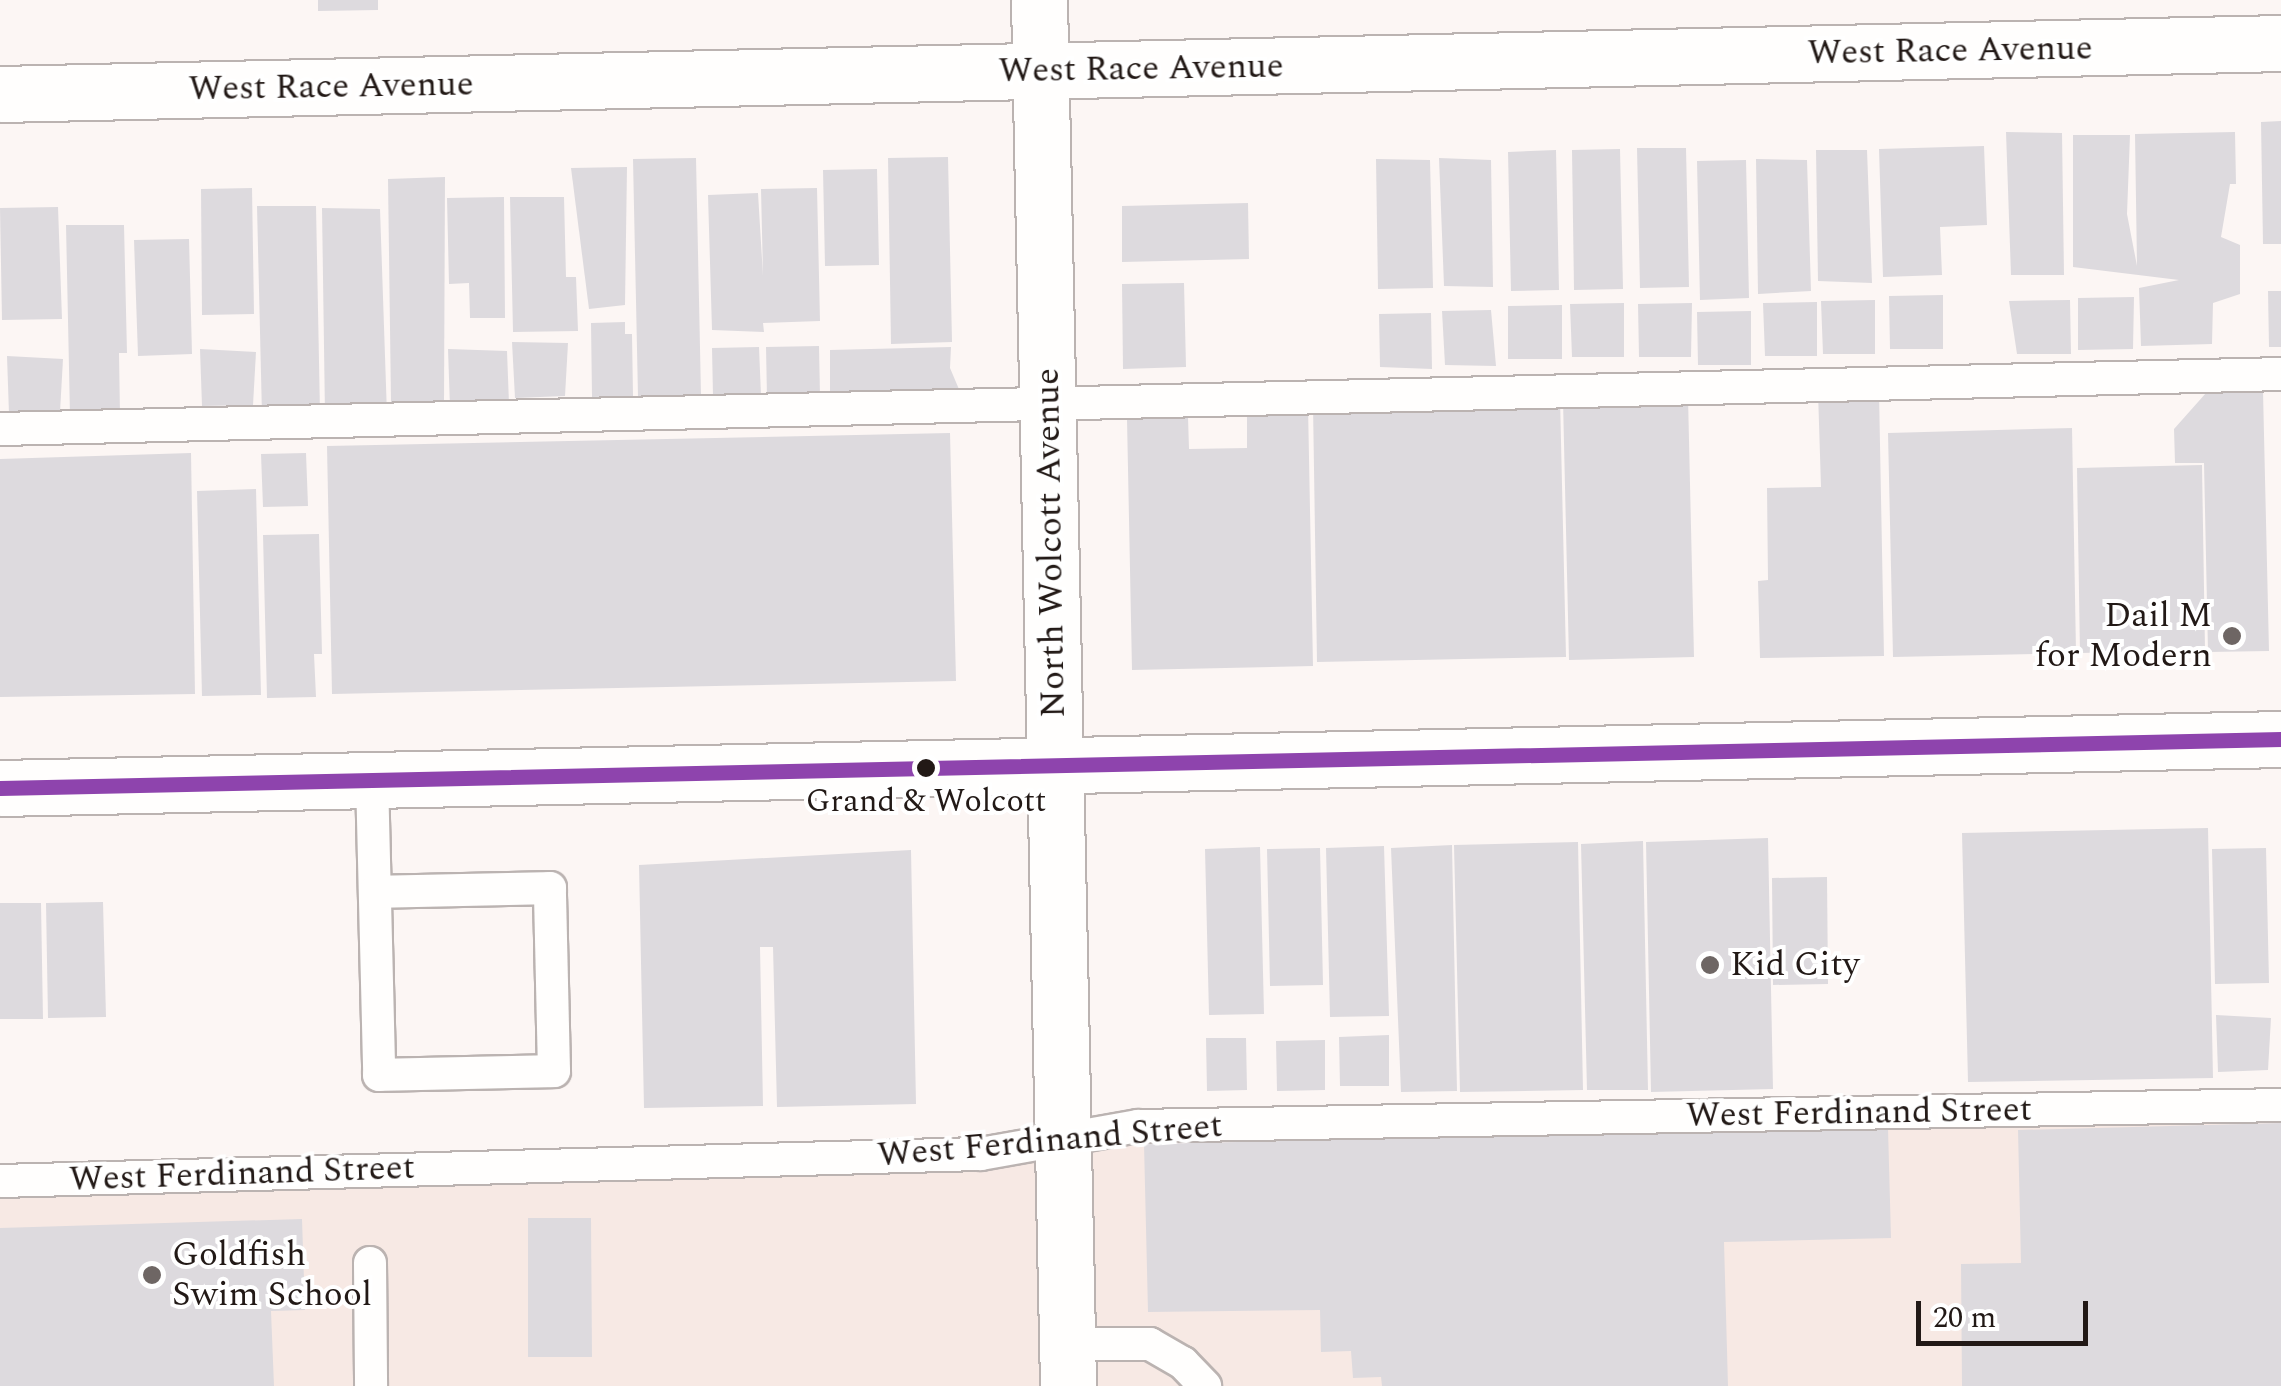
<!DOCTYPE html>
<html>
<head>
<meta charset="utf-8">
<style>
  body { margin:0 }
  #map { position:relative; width:2281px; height:1386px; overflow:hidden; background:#fcf6f4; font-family:Spectral,serif }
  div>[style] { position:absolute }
  .built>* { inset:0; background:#f7e9e4 }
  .building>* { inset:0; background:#dddade }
  .roads { filter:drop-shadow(2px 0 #bbb3b1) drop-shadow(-2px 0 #bbb3b1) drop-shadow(0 2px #bbb3b1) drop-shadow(0 -2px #bbb3b1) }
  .service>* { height:32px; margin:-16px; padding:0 16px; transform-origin:16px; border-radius:16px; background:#fffefd }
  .minor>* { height:55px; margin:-27.5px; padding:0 27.5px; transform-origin:27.5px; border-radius:27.5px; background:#fffefd }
  .secondary>* { height:55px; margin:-27.5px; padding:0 27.5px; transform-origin:27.5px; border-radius:27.5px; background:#fffefd }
  .bus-1>* { height:15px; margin:-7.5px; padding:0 7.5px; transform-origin:7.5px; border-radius:7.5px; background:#8e44ad }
  .dots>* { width:28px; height:28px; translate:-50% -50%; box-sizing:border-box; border:5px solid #fff; border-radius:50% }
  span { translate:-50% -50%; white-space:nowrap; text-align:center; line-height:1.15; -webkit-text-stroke:8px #fff; paint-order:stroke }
  .bus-label { font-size:32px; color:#221916 }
  .street-label { font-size:35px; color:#221916 }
  .poi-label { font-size:35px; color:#221916 }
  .right { translate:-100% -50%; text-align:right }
  .left { translate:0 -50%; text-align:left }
  .scale { position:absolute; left:1916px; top:1301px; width:172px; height:45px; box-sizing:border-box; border:5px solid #221916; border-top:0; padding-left:12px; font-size:30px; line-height:35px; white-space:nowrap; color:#221916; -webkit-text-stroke:8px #fff; paint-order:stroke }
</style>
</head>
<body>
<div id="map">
  <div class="built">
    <i style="clip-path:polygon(2281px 1115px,2281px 1386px,0 1386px,0 1168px)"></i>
  </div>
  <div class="building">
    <i style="clip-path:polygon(318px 0,378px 0,378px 10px,318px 11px)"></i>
    <i style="clip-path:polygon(2281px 121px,2281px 244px,2263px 244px,2261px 122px)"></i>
    <i style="clip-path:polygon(2006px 132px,2062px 133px,2064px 275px,2011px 275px)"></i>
    <i style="clip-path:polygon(2235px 132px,2236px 184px,2230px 184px,2221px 237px,2240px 245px,2240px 294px,2213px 303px,2212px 344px,2141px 346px,2139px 288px,2179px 280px,2073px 267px,2073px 135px,2130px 135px,2127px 214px,2137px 266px,2135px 134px)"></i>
    <i style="clip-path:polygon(1984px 146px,1987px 225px,1940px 227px,1942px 275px,1883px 277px,1879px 149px)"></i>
    <i style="clip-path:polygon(1637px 148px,1686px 148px,1689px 287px,1640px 288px)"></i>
    <i style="clip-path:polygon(1620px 149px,1623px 289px,1574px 290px,1572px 150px)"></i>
    <i style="clip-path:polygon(1556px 150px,1559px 290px,1511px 291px,1508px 152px)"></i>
    <i style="clip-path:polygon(1816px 150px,1867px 150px,1872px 283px,1818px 281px)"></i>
    <i style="clip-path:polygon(948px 157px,952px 342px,891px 344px,888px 158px)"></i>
    <i style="clip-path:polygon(696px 158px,701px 395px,638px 396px,633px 159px)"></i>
    <i style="clip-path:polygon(1439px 158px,1491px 160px,1493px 287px,1444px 286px)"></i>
    <i style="clip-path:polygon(1376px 159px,1430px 160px,1433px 288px,1378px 289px)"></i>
    <i style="clip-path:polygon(1756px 159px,1807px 160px,1811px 291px,1758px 294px)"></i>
    <i style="clip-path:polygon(1746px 160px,1749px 298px,1700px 300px,1697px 161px)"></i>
    <i style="clip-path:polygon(627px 167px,625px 305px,589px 309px,571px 168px)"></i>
    <i style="clip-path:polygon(877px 169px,879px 265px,825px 266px,823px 170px)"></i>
    <i style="clip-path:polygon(445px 177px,444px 402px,391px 402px,388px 179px)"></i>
    <i style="clip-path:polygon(252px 188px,254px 314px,202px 315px,201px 189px)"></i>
    <i style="clip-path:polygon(817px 188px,820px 321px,763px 323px,764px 332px,712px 330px,708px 195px,758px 193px,763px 276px,761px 189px)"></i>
    <i style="clip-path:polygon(504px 197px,505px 318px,470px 318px,469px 283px,449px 284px,447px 198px)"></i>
    <i style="clip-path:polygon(510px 197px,564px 197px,566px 277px,576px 277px,578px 331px,513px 332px)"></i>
    <i style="clip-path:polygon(1248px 203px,1249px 259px,1122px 262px,1122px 206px)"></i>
    <i style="clip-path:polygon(257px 206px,316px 206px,320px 413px,262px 415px)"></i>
    <i style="clip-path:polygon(58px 207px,62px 319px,2px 320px,0 208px)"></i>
    <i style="clip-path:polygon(322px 208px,380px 209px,387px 415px,325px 415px)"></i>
    <i style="clip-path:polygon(66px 225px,124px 225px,127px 353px,119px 353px,120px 415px,70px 416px)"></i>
    <i style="clip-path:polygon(189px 239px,192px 354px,138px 356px,134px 240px)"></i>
    <i style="clip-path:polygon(1184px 283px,1186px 367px,1123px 369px,1122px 284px)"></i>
    <i style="clip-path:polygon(2268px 291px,2281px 291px,2281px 347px,2269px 347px)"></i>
    <i style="clip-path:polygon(1943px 295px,1943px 349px,1890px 349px,1889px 296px)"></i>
    <i style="clip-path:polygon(2134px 297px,2133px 349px,2078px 350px,2078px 298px)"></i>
    <i style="clip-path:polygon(1875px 300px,1875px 354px,1823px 354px,1821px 301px)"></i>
    <i style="clip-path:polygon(2070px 300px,2071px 354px,2017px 354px,2009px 301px)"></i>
    <i style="clip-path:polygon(1817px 302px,1817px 356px,1765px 356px,1763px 303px)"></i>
    <i style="clip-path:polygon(1624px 303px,1624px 357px,1572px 357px,1570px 304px)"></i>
    <i style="clip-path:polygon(1692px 303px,1691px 357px,1639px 357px,1638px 304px)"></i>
    <i style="clip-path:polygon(1562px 305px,1562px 359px,1508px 359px,1508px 306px)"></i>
    <i style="clip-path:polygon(1491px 310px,1496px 366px,1445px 365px,1442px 311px)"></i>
    <i style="clip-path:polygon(1751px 311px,1751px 365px,1698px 365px,1697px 312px)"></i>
    <i style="clip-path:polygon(1431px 313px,1432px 369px,1380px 367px,1379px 314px)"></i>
    <i style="clip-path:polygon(625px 322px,625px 334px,632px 334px,633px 396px,592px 397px,591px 323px)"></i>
    <i style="clip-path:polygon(512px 342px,568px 343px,565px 396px,515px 398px)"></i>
    <i style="clip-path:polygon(819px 346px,820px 396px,767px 398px,766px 347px)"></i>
    <i style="clip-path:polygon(759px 347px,761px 396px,713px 396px,712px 348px)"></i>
    <i style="clip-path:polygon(951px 347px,950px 368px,961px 394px,830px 408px,830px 350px)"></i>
    <i style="clip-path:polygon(200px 349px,256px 352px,253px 405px,202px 406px)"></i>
    <i style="clip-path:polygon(448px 349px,507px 351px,509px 404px,450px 407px)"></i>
    <i style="clip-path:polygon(7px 356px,63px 359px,60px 412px,9px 414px)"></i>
    <i style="clip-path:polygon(1879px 391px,1884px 656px,1760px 658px,1758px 581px,1768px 580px,1767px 488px,1821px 487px,1818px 392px)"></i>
    <i style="clip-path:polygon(2263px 391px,2269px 651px,2208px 652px,2204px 463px,2175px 463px,2174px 429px,2206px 393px)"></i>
    <i style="clip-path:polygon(1688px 397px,1694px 657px,1569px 660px,1563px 400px)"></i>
    <i style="clip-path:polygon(1560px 398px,1566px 657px,1317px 662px,1313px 404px)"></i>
    <i style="clip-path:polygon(1308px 405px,1313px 666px,1132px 670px,1127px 419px,1188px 417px,1189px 449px,1247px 448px,1247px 407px)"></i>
    <i style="clip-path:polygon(2072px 428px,2076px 653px,1893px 657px,1888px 433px)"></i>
    <i style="clip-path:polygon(950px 433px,956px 681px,332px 694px,327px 446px)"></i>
    <i style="clip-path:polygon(191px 453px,195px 694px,0 697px,0 459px)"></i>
    <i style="clip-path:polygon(306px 453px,308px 506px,263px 507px,261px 454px)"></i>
    <i style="clip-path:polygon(2202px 465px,2205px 650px,2080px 653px,2077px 468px)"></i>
    <i style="clip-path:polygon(256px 489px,261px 695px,202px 696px,197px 491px)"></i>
    <i style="clip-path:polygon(319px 534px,322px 654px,314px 654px,316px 697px,267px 698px,263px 535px)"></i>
    <i style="clip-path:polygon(2208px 828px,2213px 1078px,1968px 1082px,1962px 833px)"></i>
    <i style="clip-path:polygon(1768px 838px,1773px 1089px,1651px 1092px,1646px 842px)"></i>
    <i style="clip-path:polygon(1643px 841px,1648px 1090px,1587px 1090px,1581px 844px)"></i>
    <i style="clip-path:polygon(1578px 842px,1583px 1090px,1460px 1092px,1454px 845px)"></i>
    <i style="clip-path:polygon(1452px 845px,1457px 1091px,1401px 1092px,1391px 848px)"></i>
    <i style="clip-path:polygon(1384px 846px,1389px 1016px,1330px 1017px,1326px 848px)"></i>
    <i style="clip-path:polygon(1260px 847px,1264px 1014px,1209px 1015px,1205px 849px)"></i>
    <i style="clip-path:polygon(1320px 848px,1323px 985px,1270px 986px,1267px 849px)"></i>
    <i style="clip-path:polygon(2266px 848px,2269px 983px,2215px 984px,2212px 849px)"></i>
    <i style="clip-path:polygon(911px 850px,916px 1104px,777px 1107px,773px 947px,760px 947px,763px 1106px,644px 1108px,639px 865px)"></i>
    <i style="clip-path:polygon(1827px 877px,1828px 984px,1773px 985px,1772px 878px)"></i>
    <i style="clip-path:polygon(103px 902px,106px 1017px,48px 1018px,46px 903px)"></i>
    <i style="clip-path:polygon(0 903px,41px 903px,43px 1019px,0 1019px)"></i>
    <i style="clip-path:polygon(2216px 1015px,2271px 1018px,2268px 1070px,2218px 1072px)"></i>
    <i style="clip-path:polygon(1389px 1035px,1389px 1086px,1340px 1086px,1339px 1037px)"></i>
    <i style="clip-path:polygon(1206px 1038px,1246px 1038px,1247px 1090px,1207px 1091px)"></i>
    <i style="clip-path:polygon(1325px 1040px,1325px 1090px,1277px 1091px,1276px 1041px)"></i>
    <i style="clip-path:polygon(2281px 1123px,2281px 1386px,1962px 1386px,1961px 1264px,2021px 1263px,2018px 1130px)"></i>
    <i style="clip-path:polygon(1888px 1128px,1891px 1238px,1724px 1242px,1728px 1386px,1382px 1386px,1381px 1377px,1353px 1378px,1351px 1351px,1321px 1352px,1320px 1310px,1148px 1312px,1144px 1144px)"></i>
    <i style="clip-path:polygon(528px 1218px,591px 1218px,592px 1357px,528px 1357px)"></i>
    <i style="clip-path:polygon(302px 1219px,305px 1310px,271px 1311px,274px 1386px,0 1386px,0 1228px)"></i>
  </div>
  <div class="roads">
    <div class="service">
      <i style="left:0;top:429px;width:2282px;rotate:-1.38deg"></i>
      <i style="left:372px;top:778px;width:297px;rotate:88.6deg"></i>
      <i style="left:379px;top:1075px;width:175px;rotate:-1.3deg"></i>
      <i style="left:554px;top:1071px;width:183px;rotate:-91.3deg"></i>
      <i style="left:550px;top:888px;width:175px;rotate:178.7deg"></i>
      <i style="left:0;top:1181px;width:981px;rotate:-1.58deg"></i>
      <i style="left:981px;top:1154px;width:159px;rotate:-10.1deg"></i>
      <i style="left:1138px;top:1126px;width:1143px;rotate:-1.05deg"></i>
      <i style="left:370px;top:1263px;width:123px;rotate:89.5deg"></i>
      <i style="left:1067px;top:1344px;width:83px"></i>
      <i style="left:1150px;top:1344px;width:38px;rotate:30deg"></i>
      <i style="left:1183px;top:1363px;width:32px;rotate:46deg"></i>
    </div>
    <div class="minor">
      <i style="left:1039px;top:0;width:1386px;rotate:88.8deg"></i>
      <i style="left:0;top:94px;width:2282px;rotate:-1.28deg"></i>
    </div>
    <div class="secondary">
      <i style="left:0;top:788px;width:2282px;rotate:-1.23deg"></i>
    </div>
  </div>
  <div class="bus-1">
    <i style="left:0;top:788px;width:2282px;rotate:-1.23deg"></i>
  </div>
  <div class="dots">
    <i style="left:2232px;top:636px;background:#6e6664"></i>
    <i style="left:926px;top:768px;background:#221916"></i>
    <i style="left:1710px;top:965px;background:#6e6664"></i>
    <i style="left:152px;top:1275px;background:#6e6664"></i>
  </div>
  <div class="bus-label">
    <span style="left:926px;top:802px">Grand &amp; Wolcott</span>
  </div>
  <div class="street-label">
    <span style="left:1950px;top:51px;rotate:-1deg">West Race Avenue</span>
    <span style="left:1141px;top:69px;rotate:-1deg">West Race Avenue</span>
    <span style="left:331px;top:87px;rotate:-1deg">West Race Avenue</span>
    <span style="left:1051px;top:543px;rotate:-91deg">North Wolcott Avenue</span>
    <span style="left:1859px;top:1113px;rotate:-1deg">West Ferdinand Street</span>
    <span style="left:1050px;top:1141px;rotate:-5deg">West Ferdinand Street</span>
    <span style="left:242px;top:1174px;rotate:-2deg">West Ferdinand Street</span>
  </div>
  <div class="poi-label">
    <span class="right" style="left:2212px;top:636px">Dail M<br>for Modern</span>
    <span class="left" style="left:1730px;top:965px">Kid City</span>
    <span class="left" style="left:172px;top:1275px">Goldfish<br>Swim School</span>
  </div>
  <div class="scale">20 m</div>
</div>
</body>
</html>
